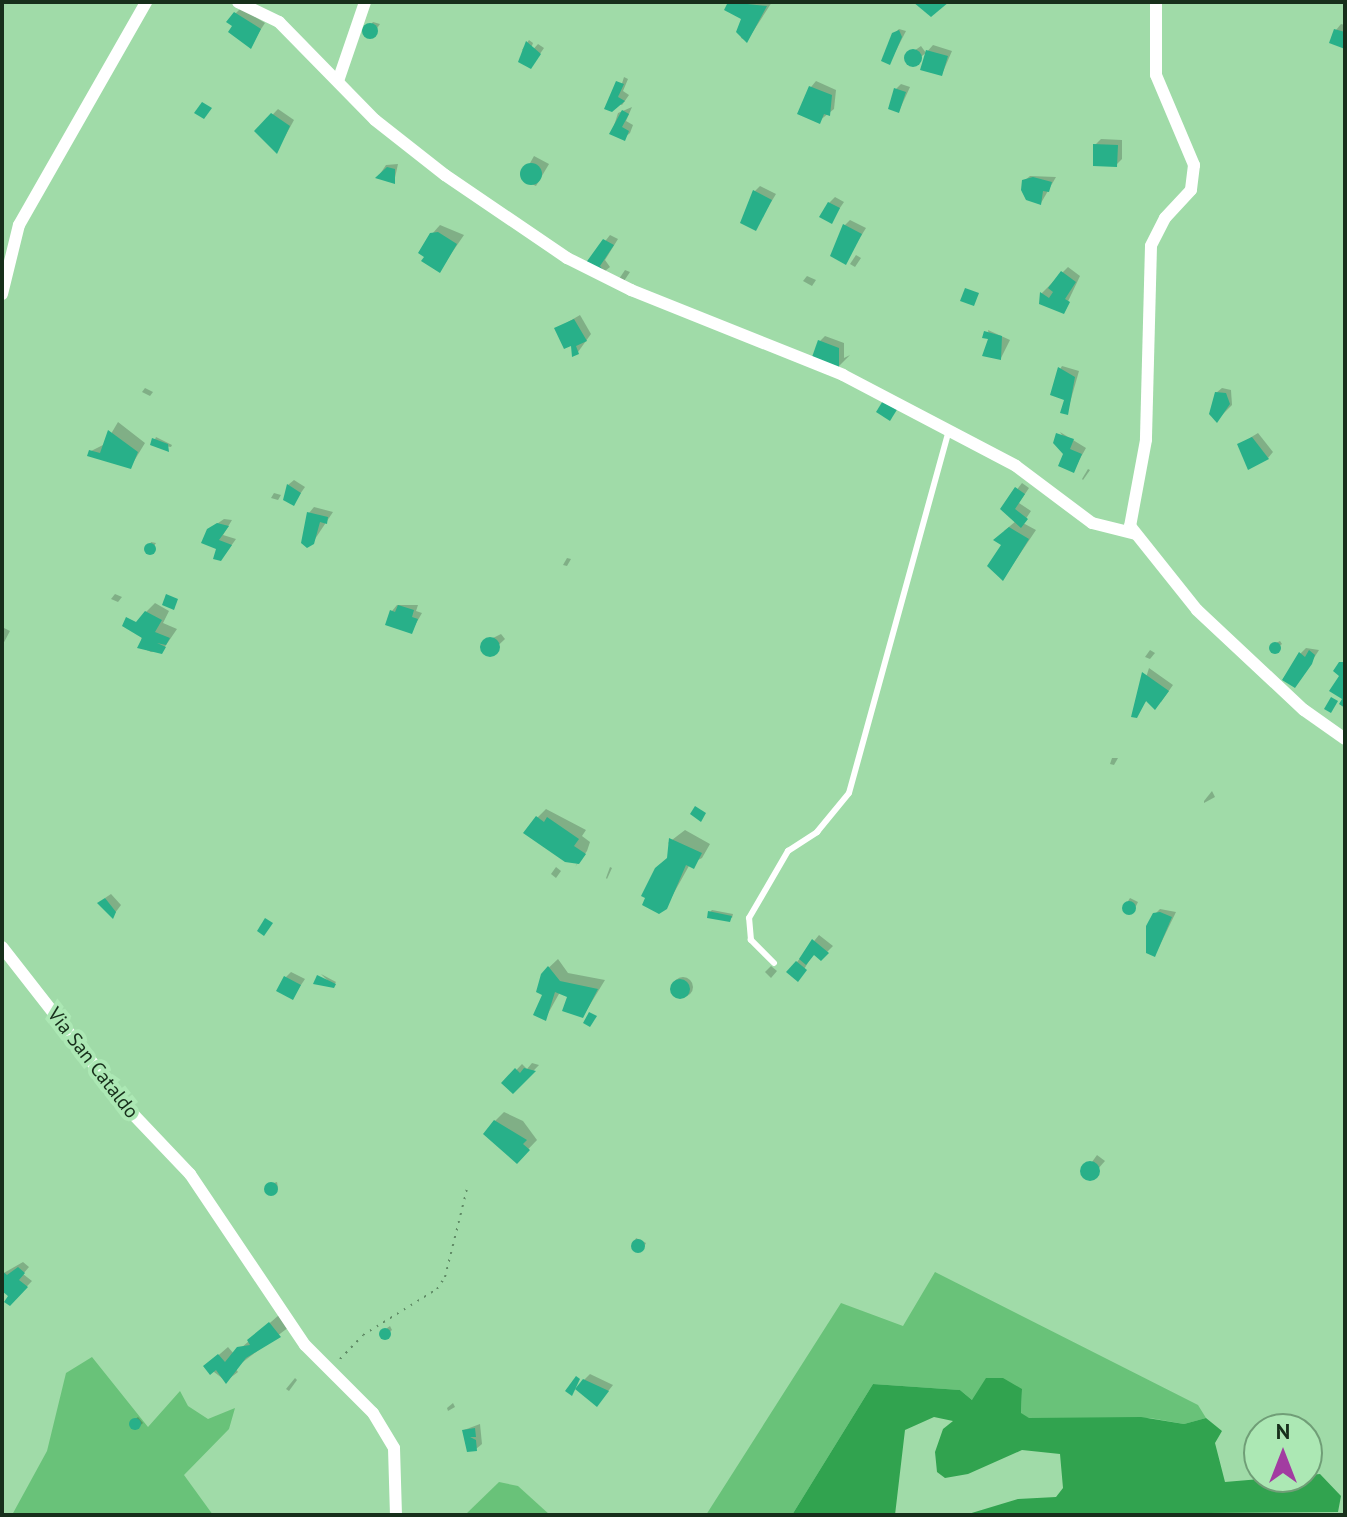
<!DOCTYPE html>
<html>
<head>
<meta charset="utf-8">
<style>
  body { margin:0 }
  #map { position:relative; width:1347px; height:1517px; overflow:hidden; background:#a0dba8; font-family:"PT Sans",sans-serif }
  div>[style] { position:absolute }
  .green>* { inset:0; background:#69c279 }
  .forest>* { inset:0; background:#31a34f }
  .shadow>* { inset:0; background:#0003 }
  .round { border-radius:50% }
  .building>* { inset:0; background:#28b089 }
  .path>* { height:2px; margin-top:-1px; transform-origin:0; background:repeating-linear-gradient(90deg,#608b66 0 2px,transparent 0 8px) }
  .lane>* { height:6px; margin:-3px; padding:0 3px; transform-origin:3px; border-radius:3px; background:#fff }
  .street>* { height:12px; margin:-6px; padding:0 6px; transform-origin:6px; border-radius:6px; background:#fff }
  span { translate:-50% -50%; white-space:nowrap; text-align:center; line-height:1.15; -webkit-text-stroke:8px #ace8b4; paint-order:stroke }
  .street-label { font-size:20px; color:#172f1b }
  .frame { position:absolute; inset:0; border:4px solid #172f1b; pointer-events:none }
  .north { position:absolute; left:1243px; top:1413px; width:80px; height:80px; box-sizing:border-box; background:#ace8b4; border:2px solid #709e77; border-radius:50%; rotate:0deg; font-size:22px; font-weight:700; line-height:32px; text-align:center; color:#172f1b }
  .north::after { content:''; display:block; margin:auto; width:28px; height:36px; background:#a23ca1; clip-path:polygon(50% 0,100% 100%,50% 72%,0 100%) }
</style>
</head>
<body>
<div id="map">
  <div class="green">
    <i style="clip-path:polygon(935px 1272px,1198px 1405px,1206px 1418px,1184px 1424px,1150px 1418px,1028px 1418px,1021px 1414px,1022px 1389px,972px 1400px,960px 1390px,873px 1384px,792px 1515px,706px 1515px,841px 1303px,903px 1326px)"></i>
    <i style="clip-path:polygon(92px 1357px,148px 1427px,180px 1391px,188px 1406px,208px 1419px,235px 1408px,229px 1429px,184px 1475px,213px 1515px,12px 1515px,47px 1451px,66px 1373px)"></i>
    <i style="clip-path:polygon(499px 1482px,518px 1486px,550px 1515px,465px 1515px)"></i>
  </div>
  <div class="forest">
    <i style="clip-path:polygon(986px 1378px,1003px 1378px,1022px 1389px,1021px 1413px,1029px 1418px,1141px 1417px,1184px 1424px,1206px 1418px,1222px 1431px,1215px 1443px,1225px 1482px,1320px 1474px,1341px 1496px,1338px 1512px,965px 1515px,1018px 1499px,1056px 1497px,1063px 1488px,1060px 1454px,1022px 1450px,968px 1474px,945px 1478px,937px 1472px,935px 1452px,943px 1429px,953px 1421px,934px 1417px,905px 1430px,895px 1515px,792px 1515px,873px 1384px,960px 1390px,972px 1400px)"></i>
  </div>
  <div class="shadow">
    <i style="clip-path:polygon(731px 2px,772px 2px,747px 41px,741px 38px,744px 18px,727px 9px)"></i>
    <i style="clip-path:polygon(241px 8px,265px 23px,250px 46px,235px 14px)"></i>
    <i style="clip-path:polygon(373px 22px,380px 24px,370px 38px,365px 31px)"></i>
    <i style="clip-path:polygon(1341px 24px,1345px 25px,1345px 47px,1336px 30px)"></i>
    <i style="clip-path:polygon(899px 29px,906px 31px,890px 62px,894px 34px)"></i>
    <i style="clip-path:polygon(529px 40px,533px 43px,529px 54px,538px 44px,544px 48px,531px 67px,529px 54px,522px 50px)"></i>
    <i style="clip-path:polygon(933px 45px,952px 51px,942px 74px,927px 52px,912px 64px,907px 56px,921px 46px,926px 53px)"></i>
    <i style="clip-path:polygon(624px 77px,628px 79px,623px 91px,629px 95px,622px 105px,616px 103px)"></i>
    <i style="clip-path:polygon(816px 81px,836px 90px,834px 109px,819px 121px,811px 87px)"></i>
    <i style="clip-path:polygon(901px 84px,910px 87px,899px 111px,895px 90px)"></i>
    <i style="clip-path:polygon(632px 107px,626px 121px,633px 125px,630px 133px,624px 138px,612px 132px,618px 113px)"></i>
    <i style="clip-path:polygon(278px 109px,294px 120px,277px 151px,257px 131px)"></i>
    <i style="clip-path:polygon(1101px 139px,1122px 140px,1122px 159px,1116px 165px,1095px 145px)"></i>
    <i style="clip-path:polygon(534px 156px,549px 164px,536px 186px,521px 179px)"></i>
    <i style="clip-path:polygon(398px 164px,394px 182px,378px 177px,386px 165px)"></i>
    <i style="clip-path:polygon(1030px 176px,1056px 177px,1041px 203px,1024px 181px)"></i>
    <i style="clip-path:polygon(760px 186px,776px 194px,755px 229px,755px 191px)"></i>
    <i style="clip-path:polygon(835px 197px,844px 202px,831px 221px,829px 203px)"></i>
    <i style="clip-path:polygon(850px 220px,866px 228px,845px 262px,845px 225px)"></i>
    <i style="clip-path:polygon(440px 225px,464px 235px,440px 270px,432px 234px)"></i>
    <i style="clip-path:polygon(610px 235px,618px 239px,605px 260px,610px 267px,605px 271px,588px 263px)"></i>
    <i style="clip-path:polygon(856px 255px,861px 258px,855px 267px,850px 264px)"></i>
    <i style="clip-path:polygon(1068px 267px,1080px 276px,1063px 312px,1042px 302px,1042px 293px)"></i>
    <i style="clip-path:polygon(625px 270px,630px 272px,624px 281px,619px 279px)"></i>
    <i style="clip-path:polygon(807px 276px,816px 280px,812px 286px,803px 281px)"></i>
    <i style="clip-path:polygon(580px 315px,591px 334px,578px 352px,556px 329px)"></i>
    <i style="clip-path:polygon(988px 330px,1010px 340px,1001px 358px,990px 342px)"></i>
    <i style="clip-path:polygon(825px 336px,844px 343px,844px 358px,850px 355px,838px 367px,820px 341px)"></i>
    <i style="clip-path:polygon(1062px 366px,1079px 371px,1067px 413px,1059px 371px)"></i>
    <i style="clip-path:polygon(145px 388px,153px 392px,150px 396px,142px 392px)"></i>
    <i style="clip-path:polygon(1222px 388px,1231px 390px,1232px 405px,1217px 420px,1216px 393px)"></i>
    <i style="clip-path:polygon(118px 422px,145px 443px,131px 466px,91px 451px,105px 444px)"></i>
    <i style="clip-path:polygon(1060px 432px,1086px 448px,1073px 471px,1069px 446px)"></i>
    <i style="clip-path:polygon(1258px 433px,1273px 452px,1268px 458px,1240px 444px)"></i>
    <i style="clip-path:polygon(156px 437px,172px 445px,171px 447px,153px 444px)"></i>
    <i style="clip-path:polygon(1088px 469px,1090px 470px,1083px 480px,1082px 479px)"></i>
    <i style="clip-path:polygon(294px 480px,305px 487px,293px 504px,288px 485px)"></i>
    <i style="clip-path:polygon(1022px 483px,1029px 488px,1019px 503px,1031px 511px,1023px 523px,1036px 530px,1003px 579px,1004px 531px,1016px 521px,1002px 509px)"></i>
    <i style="clip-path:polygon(274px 493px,281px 495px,278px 500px,271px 498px)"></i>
    <i style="clip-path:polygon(314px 507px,333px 512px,313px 542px,309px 513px)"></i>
    <i style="clip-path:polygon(224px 519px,232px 520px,223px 535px,236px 539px,226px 553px,208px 530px)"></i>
    <i style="clip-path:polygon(151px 542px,156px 543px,150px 552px,147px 551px)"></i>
    <i style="clip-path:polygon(567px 558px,571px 559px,567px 566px,563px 565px)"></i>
    <i style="clip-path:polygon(115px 594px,122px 597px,118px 602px,111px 599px)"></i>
    <i style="clip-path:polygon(155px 603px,169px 611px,163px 623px,177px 629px,162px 651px,151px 652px,140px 647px,146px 612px)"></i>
    <i style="clip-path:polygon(397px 605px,418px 605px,416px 611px,422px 613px,411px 632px,392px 611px)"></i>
    <i style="clip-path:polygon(2px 627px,10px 631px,2px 646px)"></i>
    <i style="clip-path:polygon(501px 634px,505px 639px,489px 654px,481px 644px)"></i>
    <i style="clip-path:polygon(1280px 641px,1282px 644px,1273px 651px,1270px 646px)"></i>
    <i style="clip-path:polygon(1306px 648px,1319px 650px,1300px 680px,1300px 654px)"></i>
    <i style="clip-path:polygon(1150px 650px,1155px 653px,1150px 659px,1145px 657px)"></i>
    <i style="clip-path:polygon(1149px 668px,1173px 685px,1161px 702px,1147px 700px,1134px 716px)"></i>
    <i style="clip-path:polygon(1112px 758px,1118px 758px,1114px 765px,1110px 764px)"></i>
    <i style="clip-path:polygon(1212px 791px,1215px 797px,1204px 803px,1204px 801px)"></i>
    <i style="clip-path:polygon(546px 809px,586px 830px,582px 836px,590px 842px,587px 851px,575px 867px,581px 857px,537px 818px)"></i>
    <i style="clip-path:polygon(685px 830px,710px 844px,702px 858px,690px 864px,666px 907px,672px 846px,668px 843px)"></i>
    <i style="clip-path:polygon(556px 867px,561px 871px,556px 878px,551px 874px)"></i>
    <i style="clip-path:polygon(610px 867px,612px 868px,607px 879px,606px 878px)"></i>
    <i style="clip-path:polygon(111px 894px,121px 905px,112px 917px,105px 898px)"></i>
    <i style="clip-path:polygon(1130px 898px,1138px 902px,1132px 914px,1123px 909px)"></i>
    <i style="clip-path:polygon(1160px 909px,1176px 912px,1158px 949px,1155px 914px)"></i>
    <i style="clip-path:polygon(712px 910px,733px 914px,732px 918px,710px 912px)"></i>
    <i style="clip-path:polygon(819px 935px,833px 946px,821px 958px,814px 953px,798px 979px,797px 962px)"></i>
    <i style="clip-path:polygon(558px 959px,568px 973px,605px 980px,583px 1016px,570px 996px,560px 992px,545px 1019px,542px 974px)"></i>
    <i style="clip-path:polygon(771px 966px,777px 971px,771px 978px,765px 972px)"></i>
    <i style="clip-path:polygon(291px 972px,305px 979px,293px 997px,286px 977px)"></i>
    <i style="clip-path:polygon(321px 974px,336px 982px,333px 986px)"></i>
    <i class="round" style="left:673px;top:977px;width:20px;height:20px"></i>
    <i style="clip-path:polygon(532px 1063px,539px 1065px,513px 1092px,504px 1083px,522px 1064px,527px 1069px)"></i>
    <i style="clip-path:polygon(504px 1112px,523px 1121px,537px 1140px,517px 1161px,495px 1121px)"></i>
    <i style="clip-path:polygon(1097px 1155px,1105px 1161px,1089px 1179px,1082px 1176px)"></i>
    <i style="clip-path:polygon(277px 1182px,278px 1188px,270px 1193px,267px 1185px)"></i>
    <i style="clip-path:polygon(636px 1238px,646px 1243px,643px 1249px,633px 1248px)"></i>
    <i style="clip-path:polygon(23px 1262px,29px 1267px,23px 1274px,32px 1281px,10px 1304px,2px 1274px)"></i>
    <i style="clip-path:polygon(279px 1315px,289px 1327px,235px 1368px,238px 1372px,226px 1381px,206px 1366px,228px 1347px,234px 1354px)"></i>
    <i style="clip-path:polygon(390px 1326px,392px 1330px,384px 1337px,380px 1333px)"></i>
    <i style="clip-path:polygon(590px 1374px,613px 1385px,602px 1399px,584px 1380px)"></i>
    <i style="clip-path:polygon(295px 1378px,297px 1380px,289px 1391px,286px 1389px)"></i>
    <i style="clip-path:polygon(453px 1403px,455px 1407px,448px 1411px,447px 1408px)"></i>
    <i style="clip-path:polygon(138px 1417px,143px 1423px,135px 1430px,130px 1423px)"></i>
    <i style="clip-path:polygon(480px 1424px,482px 1444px,476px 1449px,464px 1430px)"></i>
  </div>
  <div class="building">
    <i style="clip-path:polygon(728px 2px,767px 6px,747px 43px,736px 32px,741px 19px,724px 10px)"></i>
    <i style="clip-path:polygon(913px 2px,949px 2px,931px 17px)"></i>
    <i style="clip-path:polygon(234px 12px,261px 29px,251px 49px,228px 32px,232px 26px,226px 22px)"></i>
    <i class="round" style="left:362px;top:23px;width:16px;height:16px"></i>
    <i style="clip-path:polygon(1334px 29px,1345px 32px,1345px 49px,1329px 43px)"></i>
    <i style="clip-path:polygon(899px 30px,902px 37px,890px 65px,881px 61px,892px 33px)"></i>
    <i style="clip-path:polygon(526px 41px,541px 54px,531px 69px,518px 62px)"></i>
    <i class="round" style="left:904px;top:49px;width:18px;height:18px"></i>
    <i style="clip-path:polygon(926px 50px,948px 56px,942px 76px,920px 70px)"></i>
    <i style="clip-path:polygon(616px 81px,624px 84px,618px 97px,625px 101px,612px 112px,604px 109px)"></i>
    <i style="clip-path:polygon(809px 86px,832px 95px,830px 116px,824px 114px,820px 124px,797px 114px)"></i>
    <i style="clip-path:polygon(894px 88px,906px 92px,899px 113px,888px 109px)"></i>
    <i style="clip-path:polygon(202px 102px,212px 108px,204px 119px,194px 113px)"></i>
    <i style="clip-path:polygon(622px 110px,629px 114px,622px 127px,629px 131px,625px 141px,609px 134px)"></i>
    <i style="clip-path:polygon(271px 113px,290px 126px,277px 154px,254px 131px)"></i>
    <i style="clip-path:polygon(1093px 144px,1118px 145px,1117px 167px,1093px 166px)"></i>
    <i class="round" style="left:520px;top:163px;width:22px;height:22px"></i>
    <i style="clip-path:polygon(387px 167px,395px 169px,395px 184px,375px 178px)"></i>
    <i style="clip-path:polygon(1033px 177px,1052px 182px,1049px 192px,1043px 191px,1041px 205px,1026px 200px,1021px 190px,1022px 180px)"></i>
    <i style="clip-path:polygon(753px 190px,772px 200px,756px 231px,740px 223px)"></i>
    <i style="clip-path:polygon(828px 202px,840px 208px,832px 224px,819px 217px)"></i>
    <i style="clip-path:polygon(843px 224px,862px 234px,846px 265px,830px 256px)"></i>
    <i style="clip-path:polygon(438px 232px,457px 244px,440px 273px,421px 261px,424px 257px,418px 253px,430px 233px)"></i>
    <i style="clip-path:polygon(603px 239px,614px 245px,600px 266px,606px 274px,585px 264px)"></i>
    <i style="clip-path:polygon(1061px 271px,1076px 282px,1065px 299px,1070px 302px,1064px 314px,1039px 304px,1040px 292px,1049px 298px,1053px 292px,1048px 288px)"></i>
    <i style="clip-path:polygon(965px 288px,979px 293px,974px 306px,960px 301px)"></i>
    <i style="clip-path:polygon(574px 319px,587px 341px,576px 346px,579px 354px,572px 357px,571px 346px,564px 349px,554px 328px)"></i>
    <i style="clip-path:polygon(984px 331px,1002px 336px,1001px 360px,982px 356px,988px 339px,982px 338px)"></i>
    <i style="clip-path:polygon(818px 340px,839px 348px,839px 370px,812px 357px)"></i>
    <i style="clip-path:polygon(1058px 367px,1075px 377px,1068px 415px,1060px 413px,1064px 400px,1050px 395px)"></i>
    <i style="clip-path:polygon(1215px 392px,1226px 393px,1230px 404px,1217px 423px,1209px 414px)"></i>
    <i style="clip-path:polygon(884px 399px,898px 408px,890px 421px,876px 412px)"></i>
    <i style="clip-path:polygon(108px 430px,138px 452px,131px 469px,87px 456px,89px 450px,100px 453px)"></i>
    <i style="clip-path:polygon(1056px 433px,1074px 439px,1070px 449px,1082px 454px,1074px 473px,1058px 466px,1063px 454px,1053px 443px)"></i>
    <i style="clip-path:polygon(1252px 437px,1269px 459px,1248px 470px,1237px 444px)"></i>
    <i style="clip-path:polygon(152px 438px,168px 444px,169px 452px,150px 445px)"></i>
    <i style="clip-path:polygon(287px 484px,301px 493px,294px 506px,283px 500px)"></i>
    <i style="clip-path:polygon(1015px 487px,1025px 494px,1015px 509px,1028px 519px,1021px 528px,1000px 509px)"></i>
    <i style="clip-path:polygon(307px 512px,328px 517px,327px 524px,320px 522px,314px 544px,307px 548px,301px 543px)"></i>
    <i style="clip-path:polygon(217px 523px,229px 526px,219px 540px,232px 545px,221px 561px,213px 559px,216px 549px,201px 543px,207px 529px)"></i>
    <i style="clip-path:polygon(1009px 527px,1029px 539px,1003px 581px,987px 566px,1001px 545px,993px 540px)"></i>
    <i class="round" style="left:144px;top:543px;width:12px;height:12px"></i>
    <i style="clip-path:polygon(166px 594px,178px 599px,174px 610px,162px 605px)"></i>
    <i style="clip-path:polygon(398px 605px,414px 610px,412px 617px,418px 619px,412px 634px,385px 625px,390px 610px,395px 612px)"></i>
    <i style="clip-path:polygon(145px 611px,162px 620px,155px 632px,170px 638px,166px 645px,157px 643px,166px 647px,162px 654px,137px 648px,142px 638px,122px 626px,126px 617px,136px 622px)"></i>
    <i class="round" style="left:480px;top:637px;width:20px;height:20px"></i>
    <i class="round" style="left:1269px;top:642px;width:12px;height:12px"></i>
    <i style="clip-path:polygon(1309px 650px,1315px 655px,1312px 664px,1295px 688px,1282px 680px,1299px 652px,1305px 657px)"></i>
    <i style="clip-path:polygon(1339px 662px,1345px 662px,1345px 708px,1339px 704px,1342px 699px,1329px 691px,1339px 676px,1333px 671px)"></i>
    <i style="clip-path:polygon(1142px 672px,1169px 691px,1155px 710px,1146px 701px,1137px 718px,1131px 717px)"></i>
    <i style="clip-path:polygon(1331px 697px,1338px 701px,1331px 713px,1324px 709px)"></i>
    <i style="clip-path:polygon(695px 806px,706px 813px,701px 822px,690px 814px)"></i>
    <i style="clip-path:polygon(536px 816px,544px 822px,547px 817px,579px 839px,574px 846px,586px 854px,579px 864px,565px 862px,523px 833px)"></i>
    <i style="clip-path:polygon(669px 838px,702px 853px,694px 869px,686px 865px,667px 909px,659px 914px,642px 905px,645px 898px,641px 896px,655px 868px,667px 858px)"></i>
    <i style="clip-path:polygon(105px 898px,116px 912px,113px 919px,97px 903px)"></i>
    <i class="round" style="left:1122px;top:901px;width:14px;height:14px"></i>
    <i style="clip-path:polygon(708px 911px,732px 916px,730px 922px,707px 918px)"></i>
    <i style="clip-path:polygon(1160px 912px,1172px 917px,1155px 957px,1146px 953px,1146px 926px,1153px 913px)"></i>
    <i style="clip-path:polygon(265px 918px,273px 923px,264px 936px,257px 931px)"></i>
    <i style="clip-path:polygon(812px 939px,829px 953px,821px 961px,814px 955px,806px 965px,799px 959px)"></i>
    <i style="clip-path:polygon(796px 961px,807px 970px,798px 982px,786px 972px)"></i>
    <i style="clip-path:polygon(548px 966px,560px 981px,598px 989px,583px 1018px,562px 1011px,567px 997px,555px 992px,546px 1021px,533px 1015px,542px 995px,536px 992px,541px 974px)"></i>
    <i style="clip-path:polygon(317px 975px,336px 984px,334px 988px,313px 984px)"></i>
    <i style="clip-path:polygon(284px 976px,301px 985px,293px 1000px,276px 991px)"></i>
    <i class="round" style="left:670px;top:979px;width:20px;height:20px"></i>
    <i style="clip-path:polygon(589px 1012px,597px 1016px,590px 1027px,583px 1023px)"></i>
    <i style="clip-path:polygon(515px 1068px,520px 1073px,524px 1068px,536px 1071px,513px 1094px,501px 1083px)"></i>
    <i style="clip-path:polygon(494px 1120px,527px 1140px,523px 1144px,530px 1150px,517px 1164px,483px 1134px)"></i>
    <i class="round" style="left:1080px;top:1161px;width:20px;height:20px"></i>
    <i class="round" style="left:264px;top:1182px;width:14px;height:14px"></i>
    <i class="round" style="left:631px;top:1239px;width:14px;height:14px"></i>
    <i style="clip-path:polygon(18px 1267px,25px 1273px,19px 1280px,28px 1287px,10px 1306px,4px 1302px,8px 1296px,2px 1291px,2px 1271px,7px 1275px)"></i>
    <i style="clip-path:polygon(269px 1322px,281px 1337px,246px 1358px,226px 1384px,216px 1370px,210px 1375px,203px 1366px,218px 1354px,225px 1362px,237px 1347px,250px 1345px,247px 1340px)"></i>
    <i class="round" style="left:379px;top:1328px;width:12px;height:12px"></i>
    <i style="clip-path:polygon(576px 1376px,580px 1379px,572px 1396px,565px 1391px)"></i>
    <i style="clip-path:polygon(583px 1379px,609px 1391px,597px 1407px,575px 1389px)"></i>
    <i class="round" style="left:129px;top:1418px;width:12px;height:12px"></i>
    <i style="clip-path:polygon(475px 1428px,476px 1437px,470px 1437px,476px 1440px,477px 1451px,467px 1452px,462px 1430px)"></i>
  </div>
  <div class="path">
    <i style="left:340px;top:1359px;width:33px;rotate:-46deg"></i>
    <i style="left:363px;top:1335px;width:87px;rotate:-31.9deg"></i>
    <i style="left:437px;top:1289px;width:14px;rotate:-56deg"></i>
    <i style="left:445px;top:1277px;width:95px;rotate:-76deg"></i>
  </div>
  <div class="lane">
    <i style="left:774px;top:963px;width:33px;rotate:-135deg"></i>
    <i style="left:751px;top:940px;width:22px;rotate:-95deg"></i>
    <i style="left:749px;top:918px;width:78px;rotate:-59.8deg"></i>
    <i style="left:788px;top:851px;width:35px;rotate:-33deg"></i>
    <i style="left:817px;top:832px;width:50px;rotate:-50.6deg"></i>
    <i style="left:849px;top:793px;width:376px;rotate:-74.6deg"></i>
  </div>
  <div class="street">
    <i style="left:238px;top:2px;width:46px;rotate:26deg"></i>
    <i style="left:279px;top:22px;width:137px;rotate:45.6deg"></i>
    <i style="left:375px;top:120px;width:89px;rotate:38.2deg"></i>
    <i style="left:445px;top:175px;width:148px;rotate:34.2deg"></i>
    <i style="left:567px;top:258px;width:72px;rotate:26.6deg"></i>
    <i style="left:631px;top:290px;width:228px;rotate:21.8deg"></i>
    <i style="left:843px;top:375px;width:195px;rotate:27.7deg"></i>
    <i style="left:1016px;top:466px;width:95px;rotate:36.9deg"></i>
    <i style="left:1092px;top:523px;width:45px;rotate:14deg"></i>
    <i style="left:1156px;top:2px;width:73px;rotate:90deg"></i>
    <i style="left:1156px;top:75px;width:98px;rotate:67.1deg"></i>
    <i style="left:1194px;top:165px;width:25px;rotate:97deg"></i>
    <i style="left:1191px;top:190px;width:38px;rotate:133deg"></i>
    <i style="left:1165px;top:218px;width:31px;rotate:117deg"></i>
    <i style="left:1151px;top:246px;width:194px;rotate:91.5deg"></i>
    <i style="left:1146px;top:440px;width:87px;rotate:100.5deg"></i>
    <i style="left:1130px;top:526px;width:107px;rotate:51.4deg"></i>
    <i style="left:1197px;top:610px;width:146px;rotate:43.1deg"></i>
    <i style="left:1304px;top:710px;width:50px;rotate:35.3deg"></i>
    <i style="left:338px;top:81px;width:83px;rotate:-71.1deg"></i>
    <i style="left:2px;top:294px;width:71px;rotate:-76.2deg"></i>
    <i style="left:19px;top:225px;width:257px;rotate:-60.3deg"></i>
    <i style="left:2px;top:947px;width:209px;rotate:52deg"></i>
    <i style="left:131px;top:1112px;width:86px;rotate:46.4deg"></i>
    <i style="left:190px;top:1174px;width:206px;rotate:56.1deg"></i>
    <i style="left:305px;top:1345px;width:96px;rotate:45deg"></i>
    <i style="left:373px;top:1413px;width:41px;rotate:59deg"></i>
    <i style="left:394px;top:1448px;width:67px;rotate:88.3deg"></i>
  </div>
  <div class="street-label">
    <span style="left:93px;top:1063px;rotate:52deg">Via San Cataldo</span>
  </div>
  <div class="frame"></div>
  <div class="north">N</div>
</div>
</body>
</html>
